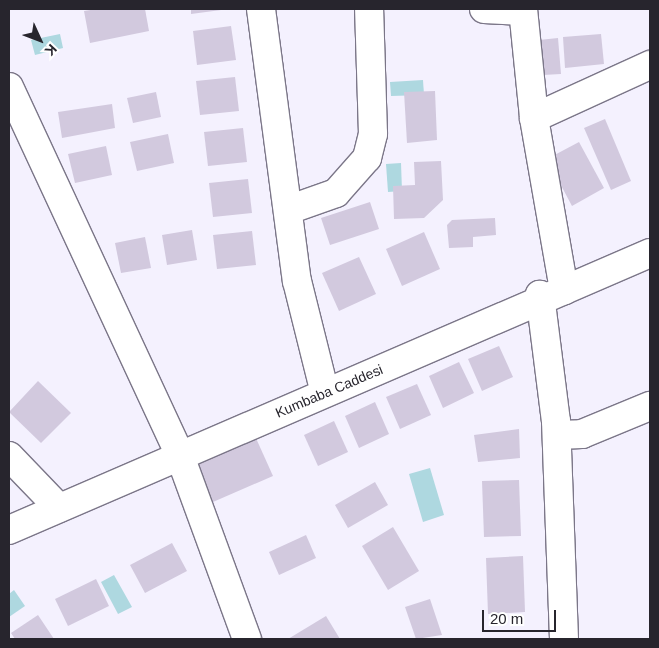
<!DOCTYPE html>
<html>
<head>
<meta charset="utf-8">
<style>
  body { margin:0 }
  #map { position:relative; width:659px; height:648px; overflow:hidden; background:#f4f1fe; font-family:Helvetica,sans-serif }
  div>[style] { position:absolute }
  .water>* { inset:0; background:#aed8e0 }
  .building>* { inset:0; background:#d2c9de }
  .roads { filter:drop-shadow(1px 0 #7b7688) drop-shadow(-1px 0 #7b7688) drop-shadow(0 1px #7b7688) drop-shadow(0 -1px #7b7688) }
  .minor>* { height:28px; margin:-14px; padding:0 14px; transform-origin:14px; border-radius:14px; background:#fff }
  span { translate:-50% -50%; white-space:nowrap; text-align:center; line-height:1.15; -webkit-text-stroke:5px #fff; paint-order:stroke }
  .street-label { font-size:14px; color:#27252d }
  .frame { position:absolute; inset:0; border:10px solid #27252d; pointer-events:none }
  .north { position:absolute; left:15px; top:15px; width:50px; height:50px; -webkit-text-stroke:4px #fff; paint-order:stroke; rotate:133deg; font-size:14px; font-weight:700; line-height:20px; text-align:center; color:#27252d }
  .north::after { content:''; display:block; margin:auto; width:18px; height:22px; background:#27252d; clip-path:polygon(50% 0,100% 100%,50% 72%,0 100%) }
  .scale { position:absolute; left:482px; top:610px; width:74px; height:22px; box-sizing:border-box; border:2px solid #27252d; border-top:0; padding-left:6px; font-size:15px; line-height:18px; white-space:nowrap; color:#27252d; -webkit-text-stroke:4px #fff; paint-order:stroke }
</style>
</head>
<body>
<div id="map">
  <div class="water">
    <i style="clip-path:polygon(60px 34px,63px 48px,35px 55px,31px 40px)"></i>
    <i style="clip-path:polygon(423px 80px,424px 95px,391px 96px,390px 82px)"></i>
    <i style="clip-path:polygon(401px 163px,402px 191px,388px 192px,386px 164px)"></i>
    <i style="clip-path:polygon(430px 468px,444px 515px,423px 522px,409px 474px)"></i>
    <i style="clip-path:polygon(114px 575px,132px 607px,118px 614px,101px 582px)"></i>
    <i style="clip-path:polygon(14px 590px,25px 606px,9px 617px,9px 594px)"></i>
  </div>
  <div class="building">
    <i style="clip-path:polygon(97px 9px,145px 9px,149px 31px,90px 43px,84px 11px)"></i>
    <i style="clip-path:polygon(191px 9px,221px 9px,221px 10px,191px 14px)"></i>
    <i style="clip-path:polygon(231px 26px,236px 60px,197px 65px,193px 31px)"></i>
    <i style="clip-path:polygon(601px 34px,604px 64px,565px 68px,563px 37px)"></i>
    <i style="clip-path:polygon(558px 38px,561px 74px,543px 75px,539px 40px)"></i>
    <i style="clip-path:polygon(235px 77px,239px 111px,200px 115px,196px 81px)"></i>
    <i style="clip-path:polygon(435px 91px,437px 140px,407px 143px,404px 92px)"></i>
    <i style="clip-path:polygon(156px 92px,161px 117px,133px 123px,127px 98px)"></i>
    <i style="clip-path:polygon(112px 104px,115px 128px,62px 138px,58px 112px)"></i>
    <i style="clip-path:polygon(605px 119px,631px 181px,611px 190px,584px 128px)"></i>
    <i style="clip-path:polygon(243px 128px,247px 162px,208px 166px,204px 132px)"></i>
    <i style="clip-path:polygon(168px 134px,174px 163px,137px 171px,130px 142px)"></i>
    <i style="clip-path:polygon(579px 142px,604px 188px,572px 206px,547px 159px)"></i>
    <i style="clip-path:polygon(106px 146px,112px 175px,75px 183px,68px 154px)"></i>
    <i style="clip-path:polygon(441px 161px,443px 200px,424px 218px,394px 219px,393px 186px,415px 185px,414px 162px)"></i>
    <i style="clip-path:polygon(248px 179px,252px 213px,213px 217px,209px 183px)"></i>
    <i style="clip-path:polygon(370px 202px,379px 229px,330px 245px,321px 218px)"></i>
    <i style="clip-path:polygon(495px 218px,496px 235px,473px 237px,473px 247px,449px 248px,447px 225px,452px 220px)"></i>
    <i style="clip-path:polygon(192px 230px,197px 260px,167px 265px,162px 235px)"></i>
    <i style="clip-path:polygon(252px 231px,256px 265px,217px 269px,213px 235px)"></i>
    <i style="clip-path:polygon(424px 232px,440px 269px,402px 286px,386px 249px)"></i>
    <i style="clip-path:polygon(145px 237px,151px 268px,121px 273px,115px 243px)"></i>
    <i style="clip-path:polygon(359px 257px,376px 294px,339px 311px,322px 273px)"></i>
    <i style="clip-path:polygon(499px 346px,513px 377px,482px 391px,468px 359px)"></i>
    <i style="clip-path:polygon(459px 362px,474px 393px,443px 408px,429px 376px)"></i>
    <i style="clip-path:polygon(38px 381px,71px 413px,41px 443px,9px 412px)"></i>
    <i style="clip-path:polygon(417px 384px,431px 415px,400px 429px,386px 397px)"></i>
    <i style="clip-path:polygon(375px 402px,389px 434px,359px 448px,345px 416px)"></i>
    <i style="clip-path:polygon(334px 421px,348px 452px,318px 466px,304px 435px)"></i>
    <i style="clip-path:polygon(519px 429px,520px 458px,478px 462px,474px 435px)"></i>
    <i style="clip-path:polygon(255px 436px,273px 476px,213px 502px,195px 462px)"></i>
    <i style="clip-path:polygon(519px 480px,521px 536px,484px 537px,482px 481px)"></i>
    <i style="clip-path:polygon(375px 482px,388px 505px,348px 528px,335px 505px)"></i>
    <i style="clip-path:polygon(393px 527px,419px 571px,388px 590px,362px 546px)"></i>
    <i style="clip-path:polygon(306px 535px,316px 558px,279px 575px,269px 552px)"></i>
    <i style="clip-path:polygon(172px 543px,187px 571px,145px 593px,130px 565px)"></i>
    <i style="clip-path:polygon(523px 556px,525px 612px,488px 614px,486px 558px)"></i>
    <i style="clip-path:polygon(96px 579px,109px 606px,68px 626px,55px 599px)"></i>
    <i style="clip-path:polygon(430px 599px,442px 635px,416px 639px,405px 607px)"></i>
    <i style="clip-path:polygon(38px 615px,54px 639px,15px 639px,11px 633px)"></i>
    <i style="clip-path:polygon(326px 616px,340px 639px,288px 639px)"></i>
  </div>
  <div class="roads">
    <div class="minor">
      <i style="left:261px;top:9px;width:274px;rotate:82.5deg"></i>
      <i style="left:297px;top:281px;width:115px;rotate:76deg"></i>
      <i style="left:484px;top:9px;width:39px;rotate:3deg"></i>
      <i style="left:523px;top:9px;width:110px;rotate:84.2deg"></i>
      <i style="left:534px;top:118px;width:175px;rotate:80.1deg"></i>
      <i style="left:9px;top:87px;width:407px;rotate:65.1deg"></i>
      <i style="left:180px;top:456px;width:195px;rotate:69.9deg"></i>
      <i style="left:534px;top:118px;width:128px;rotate:-24.6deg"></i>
      <i style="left:288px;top:210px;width:51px;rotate:-19.5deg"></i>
      <i style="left:336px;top:193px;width:47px;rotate:-48.5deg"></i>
      <i style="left:367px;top:158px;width:25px;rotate:-76deg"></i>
      <i style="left:373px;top:134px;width:125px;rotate:-91.8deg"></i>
      <i style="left:544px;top:299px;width:6px;rotate:-135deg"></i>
      <i style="left:540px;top:295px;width:127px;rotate:82.8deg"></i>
      <i style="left:556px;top:421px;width:218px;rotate:87.9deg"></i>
      <i style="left:557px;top:435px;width:25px;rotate:-2deg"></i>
      <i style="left:582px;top:434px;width:74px;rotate:-22.4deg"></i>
      <i style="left:9px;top:456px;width:72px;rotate:46.1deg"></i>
      <i style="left:9px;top:530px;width:698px;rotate:-23.37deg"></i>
    </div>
  </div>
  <div class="street-label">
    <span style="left:329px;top:391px;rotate:-23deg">Kumbaba Caddesi</span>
  </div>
  <div class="frame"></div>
  <div class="north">K</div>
  <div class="scale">20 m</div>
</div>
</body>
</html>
